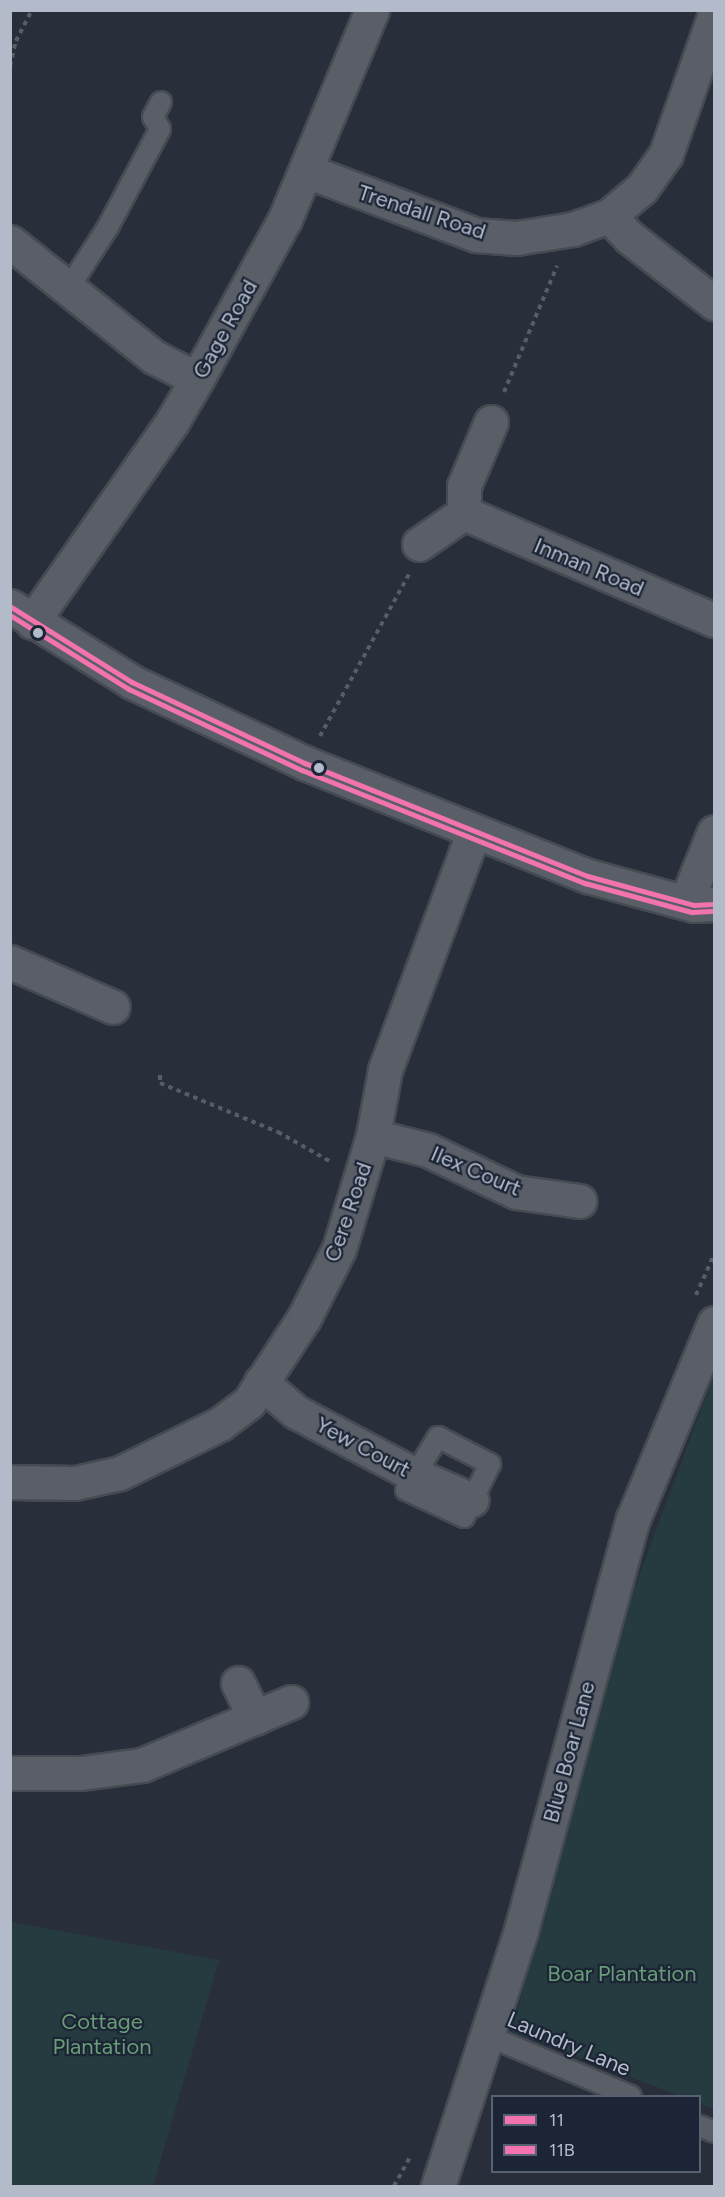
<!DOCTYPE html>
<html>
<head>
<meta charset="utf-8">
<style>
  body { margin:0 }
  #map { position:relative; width:725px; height:2197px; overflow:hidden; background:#292f3a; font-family:Figtree,sans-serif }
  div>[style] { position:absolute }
  .green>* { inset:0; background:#263b40 }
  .path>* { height:4px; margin-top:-2px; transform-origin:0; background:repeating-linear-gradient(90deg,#575d65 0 4.5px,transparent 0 9px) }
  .roads { filter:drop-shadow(2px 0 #464a52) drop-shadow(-2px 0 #464a52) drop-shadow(0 2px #464a52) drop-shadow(0 -2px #464a52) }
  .service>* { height:20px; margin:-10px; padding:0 10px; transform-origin:10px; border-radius:10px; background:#5a5e67 }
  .minor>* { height:33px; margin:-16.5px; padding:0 16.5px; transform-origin:16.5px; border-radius:16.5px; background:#5a5e67 }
  .tertiary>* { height:33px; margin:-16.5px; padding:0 16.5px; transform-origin:16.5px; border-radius:16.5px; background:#5a5e67 }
  .bus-1>* { height:4.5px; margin:-2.25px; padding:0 2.25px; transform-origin:2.25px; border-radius:2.25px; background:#f273ad }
  .bus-2>* { height:4.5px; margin:-2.25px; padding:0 2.25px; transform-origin:2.25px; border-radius:2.25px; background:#f273ad }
  .dots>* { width:16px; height:16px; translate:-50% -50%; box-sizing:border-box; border:3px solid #1c2535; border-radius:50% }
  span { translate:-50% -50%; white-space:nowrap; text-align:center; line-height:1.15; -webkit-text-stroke:4.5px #1c2535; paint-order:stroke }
  .street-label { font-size:22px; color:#b3bbcb }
  .park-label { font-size:22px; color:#699d77 }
  .frame { position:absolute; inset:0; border:12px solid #b3bbcb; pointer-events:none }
  .legend { position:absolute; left:491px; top:2095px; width:210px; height:78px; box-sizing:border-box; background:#1c2535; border:2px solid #586171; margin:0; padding:8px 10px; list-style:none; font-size:18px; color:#b3bbcb }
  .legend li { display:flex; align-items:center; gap:12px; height:30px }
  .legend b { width:30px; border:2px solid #586171 }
</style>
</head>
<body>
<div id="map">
  <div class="green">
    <i style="clip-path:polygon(714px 1375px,714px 2109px,700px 2104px,700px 2096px,681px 2096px,512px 2032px,602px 1675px)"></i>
    <i style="clip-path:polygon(11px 1922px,219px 1960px,153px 2186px,11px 2186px)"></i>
  </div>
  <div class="path">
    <i style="left:10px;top:66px;width:26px;rotate:-77deg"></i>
    <i style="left:16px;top:41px;width:35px;rotate:-63deg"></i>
    <i style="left:504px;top:392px;width:137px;rotate:-67.2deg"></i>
    <i style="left:320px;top:736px;width:185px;rotate:-61.2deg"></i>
    <i style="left:160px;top:1075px;width:8px;rotate:90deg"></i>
    <i style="left:160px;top:1083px;width:128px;rotate:22.6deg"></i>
    <i style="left:278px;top:1132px;width:61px;rotate:29.5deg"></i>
    <i style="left:696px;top:1295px;width:44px;rotate:-65.8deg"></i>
    <i style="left:394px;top:2186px;width:33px;rotate:-61deg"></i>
  </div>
  <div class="roads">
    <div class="service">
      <i style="left:68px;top:289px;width:74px;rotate:-57.2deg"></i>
      <i style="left:108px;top:227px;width:111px;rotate:-62deg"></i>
      <i style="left:160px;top:129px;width:14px;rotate:-120deg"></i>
      <i style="left:153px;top:117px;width:17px;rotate:-62deg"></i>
      <i style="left:438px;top:1437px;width:59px;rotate:27.4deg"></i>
      <i style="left:490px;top:1464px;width:59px;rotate:116.1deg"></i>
      <i style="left:464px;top:1517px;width:64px;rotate:-155deg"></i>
      <i style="left:406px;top:1490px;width:62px;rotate:-58.9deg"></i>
      <i style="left:488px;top:2036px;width:155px;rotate:22.8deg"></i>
      <i style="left:700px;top:2126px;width:15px;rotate:23deg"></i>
    </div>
    <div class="minor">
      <i style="left:307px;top:171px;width:181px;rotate:20.7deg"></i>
      <i style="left:476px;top:235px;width:40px;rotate:4.3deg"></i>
      <i style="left:516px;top:238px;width:58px;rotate:-9deg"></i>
      <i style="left:573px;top:229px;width:38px;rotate:-20deg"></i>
      <i style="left:609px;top:216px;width:43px;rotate:-40.3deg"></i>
      <i style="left:642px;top:188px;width:42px;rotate:-54.8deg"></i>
      <i style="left:666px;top:154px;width:145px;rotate:-70.7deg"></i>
      <i style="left:609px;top:216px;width:29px;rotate:46deg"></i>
      <i style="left:629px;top:237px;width:108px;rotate:37.8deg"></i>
      <i style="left:10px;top:242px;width:184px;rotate:38.6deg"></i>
      <i style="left:154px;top:357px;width:48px;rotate:27.1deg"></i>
      <i style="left:491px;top:422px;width:69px;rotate:112.9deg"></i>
      <i style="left:464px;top:486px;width:27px;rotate:90deg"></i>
      <i style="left:464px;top:513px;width:272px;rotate:23.2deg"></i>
      <i style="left:419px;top:544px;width:55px;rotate:-34.6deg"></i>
      <i style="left:10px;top:606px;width:144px;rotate:31.9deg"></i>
      <i style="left:132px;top:682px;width:191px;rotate:25.1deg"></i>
      <i style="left:305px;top:763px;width:305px;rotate:21.8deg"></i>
      <i style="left:588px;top:876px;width:110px;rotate:15.3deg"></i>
      <i style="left:694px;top:905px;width:20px;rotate:-3deg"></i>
      <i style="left:32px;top:622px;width:244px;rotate:-55deg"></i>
      <i style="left:172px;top:422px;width:50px;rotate:-59.8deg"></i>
      <i style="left:197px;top:379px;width:183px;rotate:-61.2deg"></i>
      <i style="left:285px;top:219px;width:226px;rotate:-67.4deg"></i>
      <i style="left:694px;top:905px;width:18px;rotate:-96deg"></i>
      <i style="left:692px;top:887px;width:59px;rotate:-68.2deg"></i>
      <i style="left:10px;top:962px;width:112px;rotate:23.6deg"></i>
      <i style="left:373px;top:1136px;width:57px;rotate:14.3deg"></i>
      <i style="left:428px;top:1150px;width:98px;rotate:25.5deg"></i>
      <i style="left:516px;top:1192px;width:64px;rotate:8.1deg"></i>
      <i style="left:261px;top:1382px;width:46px;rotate:40.6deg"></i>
      <i style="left:296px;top:1412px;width:132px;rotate:27.9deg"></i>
      <i style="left:413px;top:1474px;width:64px;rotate:23.8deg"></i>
      <i style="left:10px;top:1482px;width:65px;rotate:0.9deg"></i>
      <i style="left:75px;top:1483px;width:46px;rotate:-12.5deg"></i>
      <i style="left:120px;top:1473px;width:111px;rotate:-26.1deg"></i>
      <i style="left:220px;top:1424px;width:36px;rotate:-37deg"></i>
      <i style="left:249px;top:1402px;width:100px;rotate:-56.8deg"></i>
      <i style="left:304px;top:1318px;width:77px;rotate:-63.1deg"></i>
      <i style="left:339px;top:1249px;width:118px;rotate:-73.3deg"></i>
      <i style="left:373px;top:1136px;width:67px;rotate:-79.7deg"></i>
      <i style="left:385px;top:1070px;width:255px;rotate:-69.6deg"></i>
      <i style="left:238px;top:1683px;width:39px;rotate:64deg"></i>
      <i style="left:10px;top:1773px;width:71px"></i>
      <i style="left:81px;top:1773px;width:62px;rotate:-7.5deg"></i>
      <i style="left:142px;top:1765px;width:162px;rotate:-22.9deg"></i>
    </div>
    <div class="tertiary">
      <i style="left:438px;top:2186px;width:269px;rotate:-72deg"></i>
      <i style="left:521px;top:1930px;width:426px;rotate:-74.8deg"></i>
      <i style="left:633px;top:1519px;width:212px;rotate:-67.5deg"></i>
    </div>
  </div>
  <div class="bus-1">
    <i style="left:10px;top:606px;width:144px;rotate:31.9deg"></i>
    <i style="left:132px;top:682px;width:191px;rotate:25.1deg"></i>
    <i style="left:305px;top:763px;width:305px;rotate:21.8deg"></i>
    <i style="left:588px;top:876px;width:110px;rotate:15.3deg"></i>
    <i style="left:694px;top:905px;width:20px;rotate:-3deg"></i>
  </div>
  <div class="bus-2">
    <i style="left:10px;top:615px;width:140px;rotate:31.9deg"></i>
    <i style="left:129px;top:689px;width:191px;rotate:25.1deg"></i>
    <i style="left:302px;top:770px;width:305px;rotate:21.8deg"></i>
    <i style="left:585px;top:883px;width:111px;rotate:15.2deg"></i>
    <i style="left:692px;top:912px;width:22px;rotate:-3deg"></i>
  </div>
  <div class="dots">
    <i style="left:38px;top:633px;background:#b3bbcb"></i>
    <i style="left:319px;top:768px;background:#b3bbcb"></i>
  </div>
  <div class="street-label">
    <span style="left:422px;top:212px;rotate:18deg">Trendall Road</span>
    <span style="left:225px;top:329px;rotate:-61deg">Gage Road</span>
    <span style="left:589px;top:567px;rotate:23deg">Inman Road</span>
    <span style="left:476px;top:1171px;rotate:23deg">Ilex Court</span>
    <span style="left:348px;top:1212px;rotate:-71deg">Cere Road</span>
    <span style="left:363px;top:1447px;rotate:28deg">Yew Court</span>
    <span style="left:569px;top:1752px;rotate:-75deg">Blue Boar Lane</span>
    <span style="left:569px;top:2044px;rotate:23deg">Laundry Lane</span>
  </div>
  <div class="park-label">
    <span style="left:622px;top:1974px">Boar Plantation</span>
    <span style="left:102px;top:2034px">Cottage<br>Plantation</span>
  </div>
  <div class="frame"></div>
  <ul class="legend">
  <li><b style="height:8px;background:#f273ad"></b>11</li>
  <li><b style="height:8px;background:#f273ad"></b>11B</li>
  </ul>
</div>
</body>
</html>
